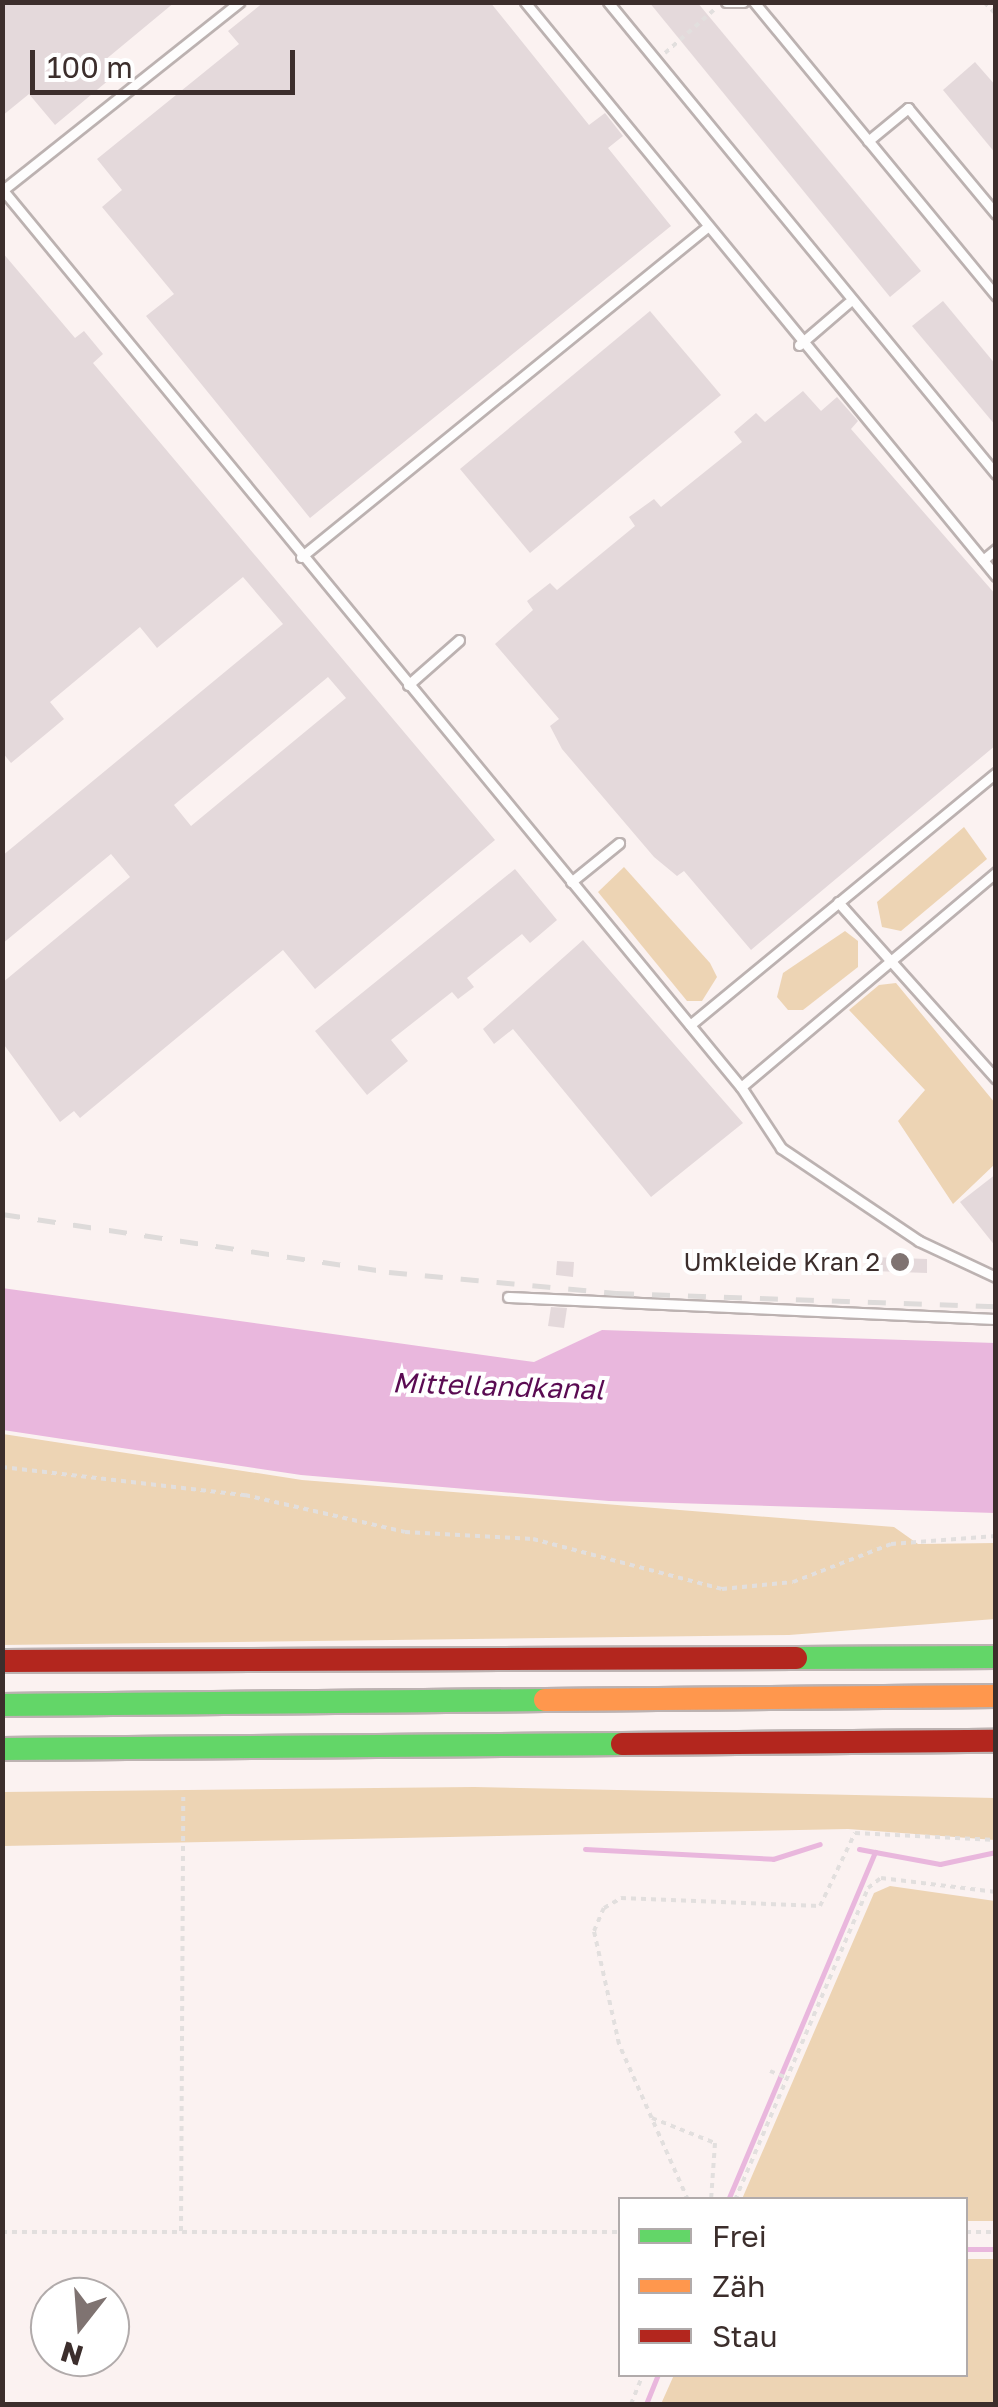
<!DOCTYPE html>
<html>
<head>
<meta charset="utf-8">
<style>
  body { margin:0 }
  #map { position:relative; width:998px; height:2407px; overflow:hidden; background:#fbf2f1; font-family:"Golos Text",sans-serif }
  div>[style] { position:absolute }
  .green>* { inset:0; background:#edd4b4 }
  .water>* { inset:0; background:#e9b7dd }
  .stream>* { height:5px; margin:-2.5px; padding:0 2.5px; transform-origin:2.5px; border-radius:2.5px; background:#e9b7dd }
  .building>* { inset:0; background:#e4d9db }
  .path>* { height:4px; margin-top:-2px; transform-origin:0; background:repeating-linear-gradient(90deg,#e2dfde 0 5px,transparent 0 10px) }
  .roads { filter:drop-shadow(2px 0 #bcb2b1) drop-shadow(-2px 0 #bcb2b1) drop-shadow(0 2px #bcb2b1) drop-shadow(0 -2px #bcb2b1) }
  .lane>* { height:9px; margin:-4.5px; padding:0 4.5px; transform-origin:4.5px; border-radius:4.5px; background:#fefdfd }
  .fast>* { height:22px; margin:-11px; padding:0 11px; transform-origin:11px; border-radius:11px; background:#63d668 }
  .slow>* { height:22px; margin:-11px; padding:0 11px; transform-origin:11px; border-radius:11px; background:#ff974d }
  .jam>* { height:22px; margin:-11px; padding:0 11px; transform-origin:11px; border-radius:11px; background:#b3261e }
  .rail>* { height:5px; margin-top:-2.5px; transform-origin:0; background:repeating-linear-gradient(90deg,#dedbda 0 18px,transparent 0 36px) }
  .dots>* { width:28px; height:28px; translate:-50% -50%; box-sizing:border-box; border:5px solid #fff; border-radius:50% }
  span { translate:-50% -50%; white-space:nowrap; text-align:center; line-height:1.15; -webkit-text-stroke:8px #fff; paint-order:stroke }
  .poi-label { font-size:25px; color:#3c2e2c }
  .right { translate:-100% -50%; text-align:right }
  .water-label { font-size:28px; color:#5a0b52; font-style:italic }
  .frame { position:absolute; inset:0; border:5px solid #3c2e2c; pointer-events:none }
  .legend { position:absolute; left:618px; top:2197px; width:350px; height:180px; box-sizing:border-box; background:#fff; border:2px solid #b1abab; margin:0; padding:12px 18px; list-style:none; font-size:30px; color:#3c2e2c }
  .legend li { display:flex; align-items:center; gap:20px; height:50px }
  .legend b { width:50px; border:2px solid #b1abab }
  .north { position:absolute; left:30px; top:2277px; width:100px; height:100px; box-sizing:border-box; background:#fff; border:2px solid #b1abab; border-radius:50%; rotate:197deg; font-size:28px; font-weight:700; line-height:40px; text-align:center; color:#3c2e2c }
  .north::after { content:''; display:block; margin:auto; width:35px; height:45px; background:#7f7371; clip-path:polygon(50% 0,100% 100%,50% 72%,0 100%) }
  .scale { position:absolute; left:30px; top:50px; width:265px; height:45px; box-sizing:border-box; border:5px solid #3c2e2c; border-top:0; padding-left:12px; font-size:30px; line-height:35px; white-space:nowrap; color:#3c2e2c; -webkit-text-stroke:8px #fff; paint-order:stroke }
</style>
</head>
<body>
<div id="map">
  <div class="green">
    <i style="clip-path:polygon(964px 827px,987px 859px,901px 931px,882px 927px,877px 902px)"></i>
    <i style="clip-path:polygon(624px 867px,710px 963px,717px 977px,702px 1001px,687px 1001px,598px 892px)"></i>
    <i style="clip-path:polygon(845px 931px,858px 941px,858px 967px,803px 1010px,788px 1010px,777px 997px,783px 973px)"></i>
    <i style="clip-path:polygon(896px 983px,995px 1103px,995px 1164px,953px 1204px,898px 1121px,925px 1090px,849px 1010px,879px 985px)"></i>
    <i style="clip-path:polygon(3px 1434px,302px 1480px,894px 1527px,918px 1544px,995px 1543px,995px 1619px,789px 1635px,3px 1645px)"></i>
    <i style="clip-path:polygon(474px 1787px,995px 1798px,995px 1840px,848px 1829px,3px 1846px,3px 1792px)"></i>
    <i style="clip-path:polygon(890px 1886px,995px 1901px,995px 2221px,966px 2221px,966px 2200px,742px 2199px,874px 1893px)"></i>
    <i style="clip-path:polygon(966px 2259px,995px 2259px,995px 2404px,661px 2404px,674px 2375px,966px 2374px)"></i>
  </div>
  <div class="water">
    <i style="clip-path:polygon(2px 1288px,534px 1362px,602px 1330px,995px 1343px,995px 1513px,609px 1501px,301px 1475px,3px 1430px)"></i>
  </div>
  <div class="stream">
    <i style="left:585px;top:1849px;width:188px;rotate:3deg"></i>
    <i style="left:773px;top:1859px;width:49px;rotate:-17.7deg"></i>
    <i style="left:859px;top:1849px;width:16px;rotate:11deg"></i>
    <i style="left:728px;top:2200px;width:378px;rotate:-67.1deg"></i>
    <i style="left:875px;top:1852px;width:66px;rotate:10.5deg"></i>
    <i style="left:940px;top:1864px;width:57px;rotate:-12.1deg"></i>
    <i style="left:966px;top:2249px;width:30px"></i>
    <i style="left:646px;top:2404px;width:32px;rotate:-68deg"></i>
  </div>
  <div class="building">
    <i style="clip-path:polygon(2px 2px,175px 2px,105px 60px,116px 74px,55px 125px,29px 94px,2px 116px)"></i>
    <i style="clip-path:polygon(264px 2px,490px 2px,589px 125px,605px 113px,623px 136px,608px 148px,671px 226px,310px 518px,146px 316px,174px 294px,102px 207px,122px 190px,97px 159px,239px 44px,228px 31px)"></i>
    <i style="clip-path:polygon(649px 2px,697px 2px,921px 271px,890px 297px)"></i>
    <i style="clip-path:polygon(975px 62px,996px 86px,996px 154px,943px 90px)"></i>
    <i style="clip-path:polygon(evenodd,2px 252px,75px 338px,84px 331px,103px 354px,93px 363px,495px 840px,315px 989px,283px 950px,80px 1118px,74px 1111px,60px 1122px,2px 1042px,2px 983px,130px 877px,111px 854px,2px 944px,2px 856px,283px 624px,243px 577px,157px 648px,140px 627px,50px 702px,64px 719px,11px 763px,2px 752px,2px 252px,328px 677px,346px 698px,191px 826px,174px 805px,328px 677px)"></i>
    <i style="clip-path:polygon(943px 301px,996px 365px,996px 426px,912px 326px)"></i>
    <i style="clip-path:polygon(650px 311px,721px 395px,530px 553px,460px 469px)"></i>
    <i style="clip-path:polygon(803px 391px,821px 411px,837px 397px,858px 421px,851px 429px,996px 595px,996px 745px,751px 950px,684px 871px,677px 876px,654px 857px,562px 749px,550px 726px,559px 719px,495px 644px,533px 610px,527px 601px,550px 583px,557px 590px,635px 526px,629px 517px,654px 499px,661px 507px,742px 442px,734px 432px,756px 413px,765px 422px)"></i>
    <i style="clip-path:polygon(515px 869px,557px 920px,530px 943px,522px 934px,467px 978px,474px 987px,458px 999px,452px 992px,391px 1040px,408px 1061px,367px 1095px,315px 1031px)"></i>
    <i style="clip-path:polygon(583px 940px,743px 1123px,651px 1197px,513px 1029px,494px 1044px,483px 1029px)"></i>
    <i style="clip-path:polygon(996px 1174px,996px 1247px,960px 1202px)"></i>
    <i style="clip-path:polygon(873px 1257px,927px 1259px,927px 1273px,873px 1271px)"></i>
    <i style="clip-path:polygon(557px 1261px,574px 1262px,573px 1277px,556px 1275px)"></i>
    <i style="clip-path:polygon(551px 1307px,567px 1308px,564px 1328px,548px 1326px)"></i>
  </div>
  <div class="path">
    <i style="left:984px;top:2px;width:17px;rotate:45deg"></i>
    <i style="left:665px;top:53px;width:65px;rotate:-41.3deg"></i>
    <i style="left:2px;top:1467px;width:245px;rotate:6.6deg"></i>
    <i style="left:245px;top:1495px;width:164px;rotate:13deg"></i>
    <i style="left:405px;top:1532px;width:128px;rotate:3.1deg"></i>
    <i style="left:533px;top:1539px;width:196px;rotate:14.8deg"></i>
    <i style="left:722px;top:1589px;width:71px;rotate:-5.6deg"></i>
    <i style="left:793px;top:1582px;width:105px;rotate:-21.2deg"></i>
    <i style="left:891px;top:1544px;width:105px;rotate:-4.4deg"></i>
    <i style="left:770px;top:2071px;width:18px;rotate:22deg"></i>
    <i style="left:652px;top:2118px;width:68px;rotate:21.6deg"></i>
    <i style="left:715px;top:2143px;width:57px;rotate:94deg"></i>
    <i style="left:688px;top:2200px;width:171px;rotate:-113.9deg"></i>
    <i style="left:619px;top:2044px;width:116px;rotate:-102.5deg"></i>
    <i style="left:594px;top:1931px;width:25px;rotate:-67deg"></i>
    <i style="left:604px;top:1908px;width:20px;rotate:-30deg"></i>
    <i style="left:621px;top:1898px;width:199px;rotate:2.3deg"></i>
    <i style="left:820px;top:1906px;width:81px;rotate:-64.4deg"></i>
    <i style="left:855px;top:1833px;width:141px;rotate:2.8deg"></i>
    <i style="left:735px;top:2200px;width:339px;rotate:-66.9deg"></i>
    <i style="left:868px;top:1888px;width:16px;rotate:-38deg"></i>
    <i style="left:881px;top:1878px;width:116px;rotate:6.9deg"></i>
    <i style="left:181px;top:2231px;width:434px;rotate:-89.7deg"></i>
    <i style="left:2px;top:2232px;width:618px"></i>
    <i style="left:966px;top:2232px;width:30px"></i>
    <i style="left:631px;top:2404px;width:32px;rotate:-68deg"></i>
  </div>
  <div class="roads">
    <div class="lane">
      <i style="left:525px;top:2px;width:743px;rotate:50.63deg"></i>
      <i style="left:608px;top:2px;width:611px;rotate:50.58deg"></i>
      <i style="left:726px;top:2px;width:17px"></i>
      <i style="left:754px;top:2px;width:381px;rotate:50.5deg"></i>
      <i style="left:868px;top:141px;width:52px;rotate:-39.5deg"></i>
      <i style="left:908px;top:108px;width:138px;rotate:50.3deg"></i>
      <i style="left:2px;top:189px;width:1163px;rotate:50.55deg"></i>
      <i style="left:741px;top:1087px;width:334px;rotate:-40.1deg"></i>
      <i style="left:3px;top:190px;width:302px;rotate:-38.5deg"></i>
      <i style="left:799px;top:345px;width:65px;rotate:-40.6deg"></i>
      <i style="left:301px;top:557px;width:523px;rotate:-39.1deg"></i>
      <i style="left:983px;top:560px;width:17px;rotate:-40deg"></i>
      <i style="left:408px;top:685px;width:68px;rotate:-41.4deg"></i>
      <i style="left:571px;top:882px;width:62px;rotate:-39.1deg"></i>
      <i style="left:838px;top:902px;width:237px;rotate:48.2deg"></i>
      <i style="left:690px;top:1025px;width:396px;rotate:-39.5deg"></i>
      <i style="left:741px;top:1087px;width:73px;rotate:56.7deg"></i>
      <i style="left:781px;top:1148px;width:166px;rotate:34deg"></i>
      <i style="left:919px;top:1241px;width:85px;rotate:25.1deg"></i>
      <i style="left:508px;top:1297px;width:488px;rotate:2.6deg"></i>
    </div>
    <div class="fast">
      <i style="left:796px;top:1658px;width:200px;rotate:-0.3deg"></i>
      <i style="left:2px;top:1705px;width:543px;rotate:-0.53deg"></i>
      <i style="left:2px;top:1749px;width:620px;rotate:-0.46deg"></i>
    </div>
    <div class="slow">
      <i style="left:545px;top:1700px;width:451px;rotate:-0.5deg"></i>
    </div>
    <div class="jam">
      <i style="left:2px;top:1661px;width:794px;rotate:-0.22deg"></i>
      <i style="left:622px;top:1744px;width:374px;rotate:-0.5deg"></i>
    </div>
  </div>
  <div class="rail">
    <i style="left:2px;top:1214px;width:391px;rotate:8.5deg"></i>
    <i style="left:389px;top:1272px;width:228px;rotate:5.3deg"></i>
    <i style="left:616px;top:1293px;width:380px;rotate:2deg"></i>
  </div>
  <div class="dots">
    <i style="left:900px;top:1262px;background:#7f7371"></i>
  </div>
  <div class="poi-label">
    <span class="right" style="left:880px;top:1262px">Umkleide Kran 2</span>
  </div>
  <div class="water-label">
    <span style="left:498px;top:1386px;rotate:2deg">Mittellandkanal</span>
  </div>
  <div class="frame"></div>
  <ul class="legend">
  <li><b style="height:12px;background:#63d668"></b>Frei</li>
  <li><b style="height:12px;background:#ff974d"></b>Zäh</li>
  <li><b style="height:12px;background:#b3261e"></b>Stau</li>
  </ul>
  <div class="north">N</div>
  <div class="scale">100 m</div>
</div>
</body>
</html>
